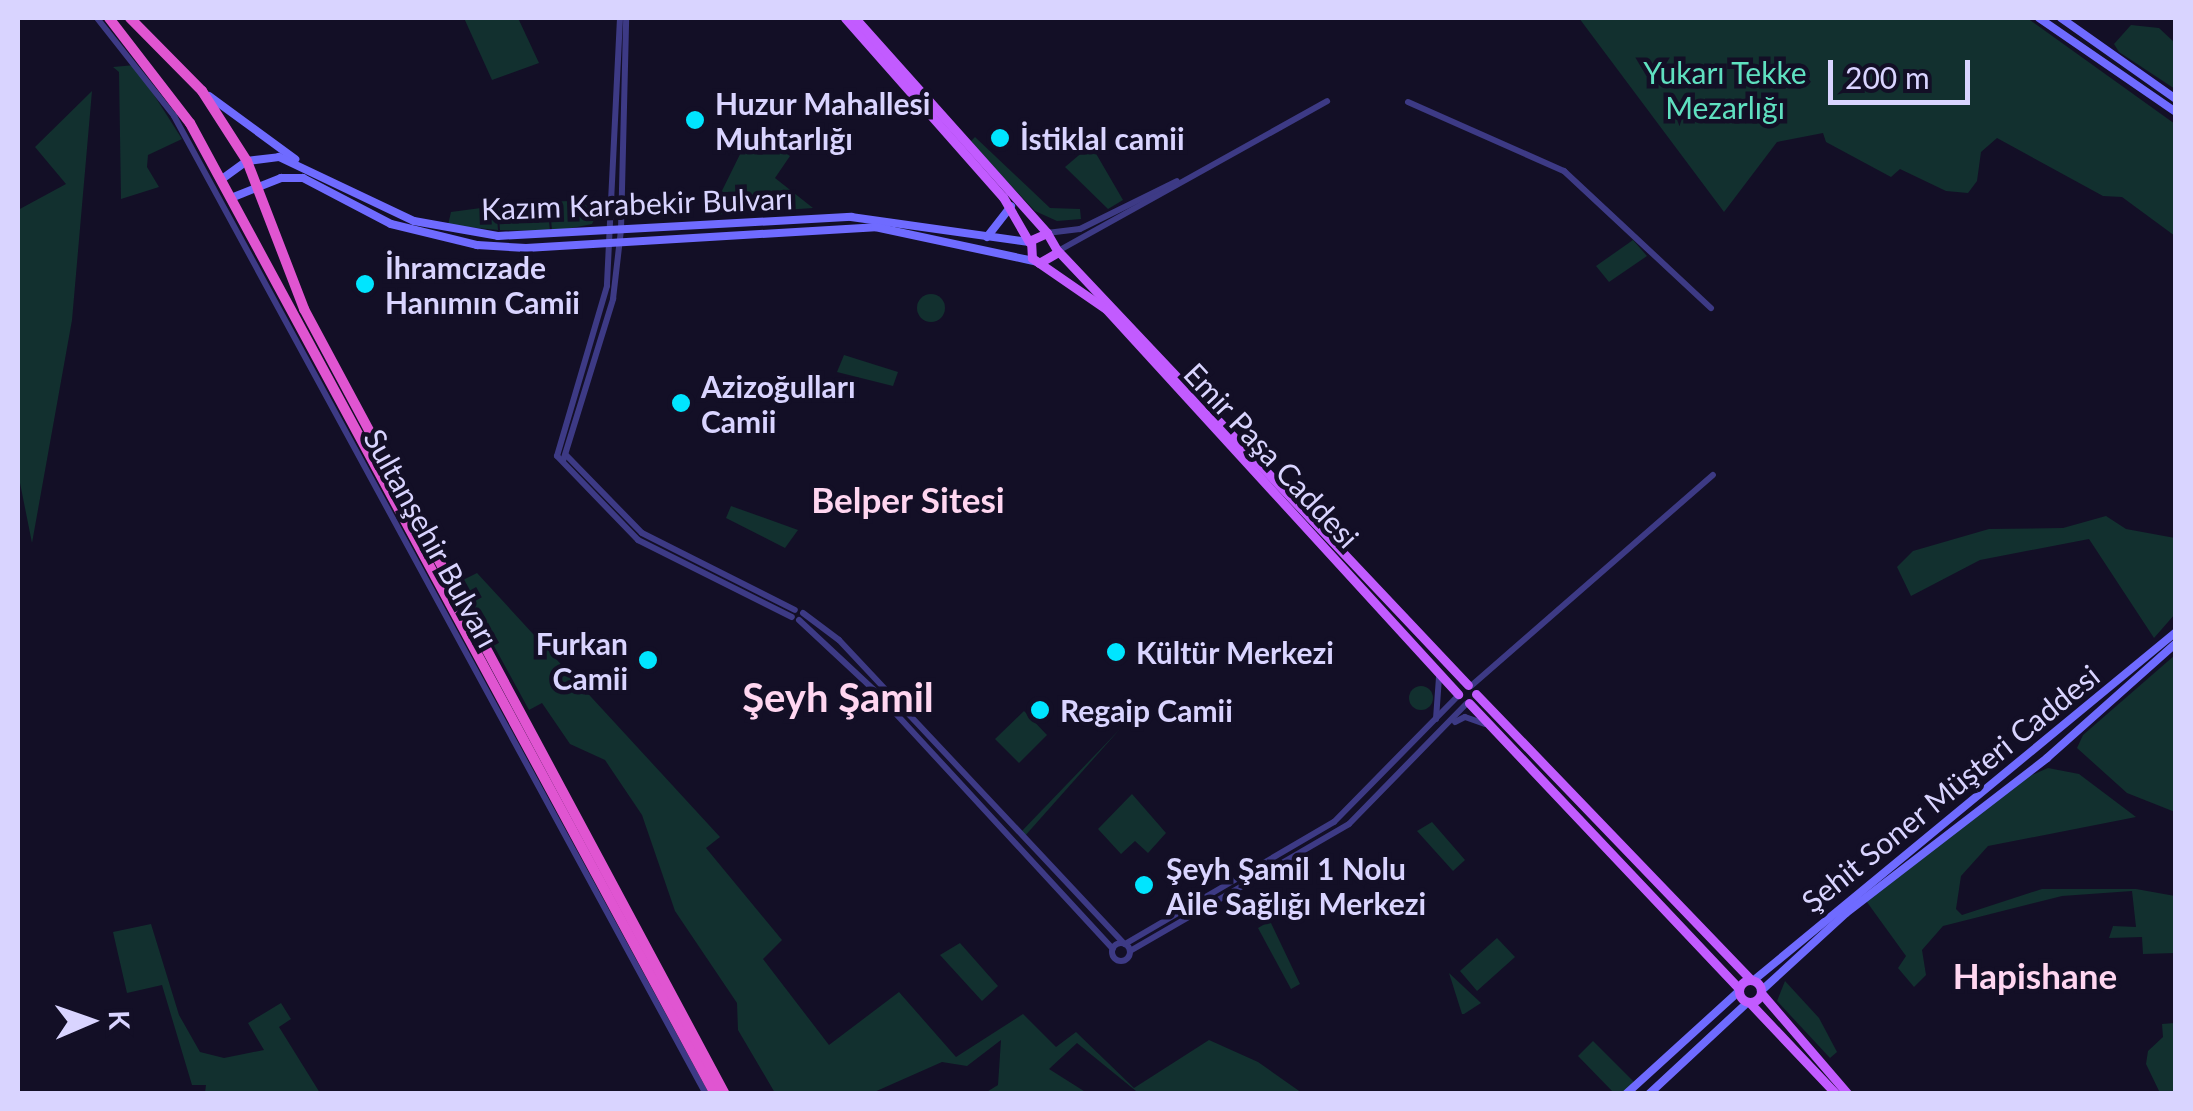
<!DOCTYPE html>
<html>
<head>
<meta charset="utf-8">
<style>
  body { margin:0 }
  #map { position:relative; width:2193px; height:1111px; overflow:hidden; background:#130f26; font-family:Lato,sans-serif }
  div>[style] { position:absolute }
  .green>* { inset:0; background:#12302f }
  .round { border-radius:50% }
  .tertiary>* { height:6px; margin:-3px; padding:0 3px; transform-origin:3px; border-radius:3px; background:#3d3a85 }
  .tertiary>.ring { margin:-3px; padding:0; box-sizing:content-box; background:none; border:6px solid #3d3a85; border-radius:50% }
  .secondary>* { height:8px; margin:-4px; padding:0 4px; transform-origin:4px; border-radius:4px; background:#6f6bff }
  .primary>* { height:9px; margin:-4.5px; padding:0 4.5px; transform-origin:4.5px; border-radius:4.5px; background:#c25bff }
  .primary>.ring { margin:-4.5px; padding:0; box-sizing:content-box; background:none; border:9px solid #c25bff; border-radius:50% }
  .trunk>* { height:10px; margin:-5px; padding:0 5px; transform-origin:5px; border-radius:5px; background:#e055d1 }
  .dots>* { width:28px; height:28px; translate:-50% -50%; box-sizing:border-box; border:5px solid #130f26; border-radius:50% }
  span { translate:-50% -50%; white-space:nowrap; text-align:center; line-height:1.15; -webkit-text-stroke:9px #130f26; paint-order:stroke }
  .park-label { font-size:30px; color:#5fe0c0 }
  .poi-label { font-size:30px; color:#d9d4ff; font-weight:700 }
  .left { translate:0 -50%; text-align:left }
  .right { translate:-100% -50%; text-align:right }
  .street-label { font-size:30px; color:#d9d4ff }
  .quarter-label { font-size:35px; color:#ffd6f0; font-weight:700 }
  .district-label { font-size:40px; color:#ffd6f0; font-weight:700 }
  .frame { position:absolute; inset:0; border:20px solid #d9d4ff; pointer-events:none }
  .north { position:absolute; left:40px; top:971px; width:100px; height:100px; -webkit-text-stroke:8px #130f26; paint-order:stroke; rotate:88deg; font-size:28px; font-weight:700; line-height:40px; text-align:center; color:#d9d4ff }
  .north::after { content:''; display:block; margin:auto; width:35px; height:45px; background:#d9d4ff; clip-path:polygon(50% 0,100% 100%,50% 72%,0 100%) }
  .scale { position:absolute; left:1828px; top:60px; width:142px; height:45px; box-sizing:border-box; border:5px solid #d9d4ff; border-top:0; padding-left:12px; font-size:30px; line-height:35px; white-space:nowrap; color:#d9d4ff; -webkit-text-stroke:8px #130f26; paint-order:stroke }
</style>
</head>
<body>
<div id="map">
  <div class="green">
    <i style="clip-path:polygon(464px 18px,518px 18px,539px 63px,492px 80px)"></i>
    <i style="clip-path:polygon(1579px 18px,2027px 18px,2175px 124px,2175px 236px,2122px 197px,2103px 196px,1997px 138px,1981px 152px,1977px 181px,1968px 193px,1946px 191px,1900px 169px,1891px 177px,1826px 142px,1823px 133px,1777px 142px,1724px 212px)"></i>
    <i style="clip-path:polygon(2131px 25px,2159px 28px,2175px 43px,2175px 89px,2119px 52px,2114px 44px)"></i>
    <i style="clip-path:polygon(135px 65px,182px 139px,148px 155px,147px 167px,159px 187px,121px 199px,119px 72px,113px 67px)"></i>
    <i style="clip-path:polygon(92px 91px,72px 320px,32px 543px,18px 473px,18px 210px,66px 184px,35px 147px)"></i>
    <i style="clip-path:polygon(751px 132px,790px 156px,775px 178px,813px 208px,710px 215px)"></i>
    <i style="clip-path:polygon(975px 137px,1050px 208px,1080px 209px,1081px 219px,1057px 221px,1035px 211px,970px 142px)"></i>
    <i style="clip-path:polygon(1091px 145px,1123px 200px,1108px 209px,1065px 167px)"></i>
    <i style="clip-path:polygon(604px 199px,592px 224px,552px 232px,550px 202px)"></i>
    <i style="clip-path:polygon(547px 202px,550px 231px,500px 230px,498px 206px)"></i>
    <i style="clip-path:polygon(496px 206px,498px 230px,448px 225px,451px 212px)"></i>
    <i style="clip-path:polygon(1633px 240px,1647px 256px,1609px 282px,1596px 266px)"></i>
    <i class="round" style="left:917px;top:294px;width:28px;height:28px"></i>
    <i style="clip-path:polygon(844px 355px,898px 372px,893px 386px,837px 372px)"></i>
    <i style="clip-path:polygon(731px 506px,798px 530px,785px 548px,726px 518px)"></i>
    <i style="clip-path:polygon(2106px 516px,2126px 529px,2175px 538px,2175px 614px,2154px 638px,2089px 539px,1980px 560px,1911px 596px,1897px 567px,1913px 551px,1989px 529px,2063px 528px)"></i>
    <i style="clip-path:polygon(477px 573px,720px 837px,706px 848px,782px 940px,763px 959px,829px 1045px,899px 992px,956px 1057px,1023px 1014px,1056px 1047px,1076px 1032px,1134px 1088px,1209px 1040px,1258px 1062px,1302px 1093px,1144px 1093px,1136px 1091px,1077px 1043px,1049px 1069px,1087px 1093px,985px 1093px,998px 1085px,1001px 1040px,967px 1066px,942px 1062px,872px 1093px,775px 1093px,738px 1030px,737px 1003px,675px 911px,642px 815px,605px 760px,570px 744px,542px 703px,529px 710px,459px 582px)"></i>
    <i style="clip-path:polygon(2175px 655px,2175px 812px,2127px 793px,2077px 748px,2083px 735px)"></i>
    <i class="round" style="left:1409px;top:686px;width:24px;height:24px"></i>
    <i style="clip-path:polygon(1024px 711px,1047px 735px,1019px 763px,995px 739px)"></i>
    <i style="clip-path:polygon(1120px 729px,1024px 837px,1020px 833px)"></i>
    <i style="clip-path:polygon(2048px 768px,2079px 774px,2136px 817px,1988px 846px,1961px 876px,1956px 909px,1962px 915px,2042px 889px,2136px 889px,2175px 896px,2175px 953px,2143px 954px,2142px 937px,2109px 938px,2113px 926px,2136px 927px,2132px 891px,2062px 896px,1943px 926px,1922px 950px,1926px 975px,1914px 987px,1898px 968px,1906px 956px,1864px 898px,2009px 785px)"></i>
    <i style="clip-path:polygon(1132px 794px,1166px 833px,1148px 853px,1135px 841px,1121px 854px,1098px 829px)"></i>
    <i style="clip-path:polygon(1432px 822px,1465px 860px,1453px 871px,1417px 831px)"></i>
    <i style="clip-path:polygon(1270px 921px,1300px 984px,1291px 989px,1258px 928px)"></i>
    <i style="clip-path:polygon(151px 924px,179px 1015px,200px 1052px,224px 1058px,264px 1050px,248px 1023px,281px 1003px,291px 1019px,279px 1027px,320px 1093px,205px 1093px,206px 1085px,192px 1085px,162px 985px,127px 993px,113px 932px)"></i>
    <i style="clip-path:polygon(1497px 938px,1515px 957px,1477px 991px,1460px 971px)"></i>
    <i style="clip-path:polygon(960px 943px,998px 986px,982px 1001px,940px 955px)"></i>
    <i style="clip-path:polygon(1449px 973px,1481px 1003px,1464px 1014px,1462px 1014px)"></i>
    <i style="clip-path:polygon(1785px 981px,1819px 1018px,1837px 1052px,1830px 1058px,1777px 1001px)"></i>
    <i style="clip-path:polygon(2175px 1023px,2175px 1093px,2160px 1093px,2146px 1064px,2148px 1051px,2163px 1037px,2162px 1024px)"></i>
    <i style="clip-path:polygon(1593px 1041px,1635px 1083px,1624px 1093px,1614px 1093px,1578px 1056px)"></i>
  </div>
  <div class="tertiary">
    <i style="left:97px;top:18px;width:125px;rotate:51.8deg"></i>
    <i style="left:174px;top:116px;width:1113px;rotate:61.46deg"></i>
    <i style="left:620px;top:18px;width:268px;rotate:92.8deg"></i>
    <i style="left:607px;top:286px;width:177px;rotate:106.4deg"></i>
    <i style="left:557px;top:456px;width:117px;rotate:46deg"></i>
    <i style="left:638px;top:540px;width:172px;rotate:26.6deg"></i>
    <i style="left:1408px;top:102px;width:171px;rotate:23.9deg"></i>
    <i style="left:1564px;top:171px;width:201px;rotate:43deg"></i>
    <i style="left:1047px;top:233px;width:33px;rotate:-7deg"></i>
    <i style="left:1080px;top:229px;width:108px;rotate:-26.3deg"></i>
    <i style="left:1058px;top:251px;width:308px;rotate:-29.1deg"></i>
    <i style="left:567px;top:456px;width:107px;rotate:45.8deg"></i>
    <i style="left:642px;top:533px;width:171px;rotate:26.7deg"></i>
    <i style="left:563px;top:461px;width:170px;rotate:-72.8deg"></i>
    <i style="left:613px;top:299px;width:69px;rotate:-83.4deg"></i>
    <i style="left:621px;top:230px;width:212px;rotate:-88.6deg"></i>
    <i style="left:803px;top:613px;width:45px;rotate:36.9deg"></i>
    <i style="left:839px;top:640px;width:416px;rotate:46.8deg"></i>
    <i style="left:799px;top:620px;width:103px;rotate:43deg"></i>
    <i style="left:874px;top:690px;width:352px;rotate:47.3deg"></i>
    <i style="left:1471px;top:686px;width:321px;rotate:-41.1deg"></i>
    <i style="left:1436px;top:719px;width:42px;rotate:-85.9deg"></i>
    <i style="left:1455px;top:722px;width:11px;rotate:-27deg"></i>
    <i style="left:1465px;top:717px;width:21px;rotate:19deg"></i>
    <i class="ring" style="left:1112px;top:943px;width:12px;height:12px"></i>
    <i style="left:1125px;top:944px;width:242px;rotate:-30.3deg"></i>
    <i style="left:1334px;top:822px;width:177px;rotate:-45.5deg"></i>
    <i style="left:1130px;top:951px;width:253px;rotate:-30.1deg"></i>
    <i style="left:1349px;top:824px;width:168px;rotate:-45.7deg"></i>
  </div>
  <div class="secondary">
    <i style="left:2039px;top:18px;width:166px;rotate:34.5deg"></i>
    <i style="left:2061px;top:18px;width:141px;rotate:35.2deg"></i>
    <i style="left:209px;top:96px;width:107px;rotate:36.2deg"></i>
    <i style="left:222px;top:179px;width:31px;rotate:-36deg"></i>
    <i style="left:247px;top:161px;width:32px;rotate:-7deg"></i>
    <i style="left:279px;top:157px;width:149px;rotate:25.4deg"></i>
    <i style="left:414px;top:221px;width:85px;rotate:10.1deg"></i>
    <i style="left:498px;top:236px;width:354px;rotate:-3.1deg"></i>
    <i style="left:851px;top:217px;width:180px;rotate:8deg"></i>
    <i style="left:231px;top:198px;width:54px;rotate:-21.8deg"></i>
    <i style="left:281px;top:178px;width:22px"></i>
    <i style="left:303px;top:178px;width:99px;rotate:27.6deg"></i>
    <i style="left:391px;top:224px;width:89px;rotate:13.7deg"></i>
    <i style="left:477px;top:245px;width:49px;rotate:3.5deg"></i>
    <i style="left:526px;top:248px;width:350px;rotate:-3.4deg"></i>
    <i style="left:875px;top:227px;width:167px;rotate:12.1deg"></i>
    <i style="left:987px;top:237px;width:39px;rotate:-52deg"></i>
    <i style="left:1754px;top:980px;width:547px;rotate:-39.51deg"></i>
    <i style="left:1761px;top:991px;width:115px;rotate:-42.5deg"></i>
    <i style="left:1846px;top:913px;width:254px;rotate:-37.6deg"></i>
    <i style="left:2047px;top:758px;width:173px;rotate:-41.7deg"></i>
    <i style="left:1626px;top:1094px;width:153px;rotate:-42.3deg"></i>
    <i style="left:1649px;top:1094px;width:135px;rotate:-42.9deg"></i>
  </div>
  <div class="primary">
    <i style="left:845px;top:18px;width:239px;rotate:48.6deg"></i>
    <i style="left:1003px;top:197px;width:52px;rotate:60deg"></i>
    <i style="left:855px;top:18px;width:288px;rotate:48.2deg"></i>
    <i style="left:1058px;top:251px;width:597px;rotate:46.63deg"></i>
    <i style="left:1039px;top:263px;width:22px;rotate:-30deg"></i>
    <i style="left:1058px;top:252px;width:22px;rotate:-120deg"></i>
    <i style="left:1047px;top:233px;width:17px;rotate:156deg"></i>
    <i style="left:1031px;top:240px;width:18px;rotate:87deg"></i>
    <i style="left:1032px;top:258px;width:90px;rotate:34.6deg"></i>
    <i style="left:1106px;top:309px;width:522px;rotate:47.56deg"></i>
    <i style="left:1476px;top:694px;width:397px;rotate:46.1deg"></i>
    <i style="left:1469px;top:703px;width:393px;rotate:46.6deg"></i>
    <i class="ring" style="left:1739px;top:980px;width:13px;height:13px"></i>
    <i style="left:1761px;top:993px;width:133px;rotate:49.3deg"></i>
    <i style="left:1749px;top:1002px;width:127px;rotate:46.6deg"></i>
  </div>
  <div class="trunk">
    <i style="left:109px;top:18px;width:133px;rotate:52.4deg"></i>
    <i style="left:190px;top:123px;width:1104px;rotate:61.6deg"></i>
    <i style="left:130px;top:18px;width:103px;rotate:45.4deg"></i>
    <i style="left:202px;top:91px;width:83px;rotate:57.3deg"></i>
    <i style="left:247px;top:161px;width:159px;rotate:68.9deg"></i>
    <i style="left:304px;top:309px;width:891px;rotate:61.8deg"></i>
  </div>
  <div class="dots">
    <i style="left:695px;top:120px;background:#00e5ff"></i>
    <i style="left:1000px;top:138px;background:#00e5ff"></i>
    <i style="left:365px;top:284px;background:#00e5ff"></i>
    <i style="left:681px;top:403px;background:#00e5ff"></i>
    <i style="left:1116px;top:652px;background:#00e5ff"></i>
    <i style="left:648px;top:660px;background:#00e5ff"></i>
    <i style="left:1040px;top:710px;background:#00e5ff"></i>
    <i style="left:1144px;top:885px;background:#00e5ff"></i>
  </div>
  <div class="park-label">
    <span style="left:1725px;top:89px">Yukarı Tekke<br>Mezarlığı</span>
  </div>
  <div class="poi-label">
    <span class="left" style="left:715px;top:120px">Huzur Mahallesi<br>Muhtarlığı</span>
    <span class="left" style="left:1020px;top:138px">İstiklal camii</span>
    <span class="left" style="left:385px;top:284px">İhramcızade<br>Hanımın Camii</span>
    <span class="left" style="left:701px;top:403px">Azizoğulları<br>Camii</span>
    <span class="right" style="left:628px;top:660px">Furkan<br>Camii</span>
    <span class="left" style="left:1136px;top:652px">Kültür Merkezi</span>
    <span class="left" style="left:1060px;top:710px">Regaip Camii</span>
    <span class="left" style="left:1166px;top:885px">Şeyh Şamil 1 Nolu<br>Aile Sağlığı Merkezi</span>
  </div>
  <div class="street-label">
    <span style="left:637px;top:203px;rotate:-2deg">Kazım Karabekir Bulvarı</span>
    <span style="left:1272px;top:455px;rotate:47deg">Emir Paşa Caddesi</span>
    <span style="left:432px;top:538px;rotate:61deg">Sultanşehir Bulvarı</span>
    <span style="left:1950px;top:788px;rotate:-39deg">Şehit Soner Müşteri Caddesi</span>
  </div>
  <div class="quarter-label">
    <span style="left:908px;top:499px">Belper Sitesi</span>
    <span style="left:2035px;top:975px">Hapishane</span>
  </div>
  <div class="district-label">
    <span style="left:838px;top:697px">Şeyh Şamil</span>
  </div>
  <div class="frame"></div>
  <div class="north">K</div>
  <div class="scale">200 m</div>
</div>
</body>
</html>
